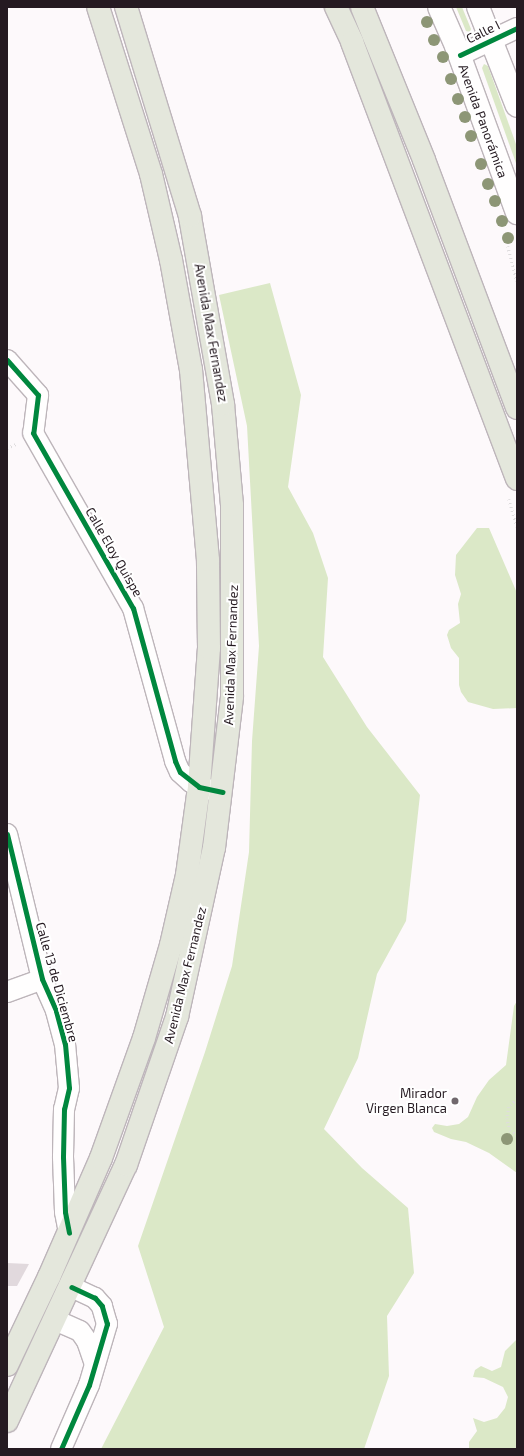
<!DOCTYPE html>
<html>
<head>
<meta charset="utf-8">
<style>
  body { margin:0 }
  #map { position:relative; width:524px; height:1456px; overflow:hidden; background:#fdf9fb; font-family:"Exo 2",sans-serif }
  div>[style] { position:absolute }
  .green>* { inset:0; background:#dbe8c7 }
  .building>* { inset:0; background:#e1d9dd }
  .path>* { height:2.5px; margin-top:-1.25px; transform-origin:0; background:repeating-linear-gradient(90deg,#dedcdd 0 1px,transparent 0 4px) }
  .roads { filter:drop-shadow(1px 0 #bdb5ba) drop-shadow(-1px 0 #bdb5ba) drop-shadow(0 1px #bdb5ba) drop-shadow(0 -1px #bdb5ba) }
  .street>* { height:20px; margin:-10px; padding:0 10px; transform-origin:10px; border-radius:10px; background:#fffefe }
  .secondary>* { height:22px; margin:-11px; padding:0 11px; transform-origin:11px; border-radius:11px; background:#fffefe }
  .primary>* { height:22px; margin:-11px; padding:0 11px; transform-origin:11px; border-radius:11px; background:#e4e7dc }
  .cycleway>* { height:5px; margin:-2.5px; padding:0 2.5px; transform-origin:2.5px; border-radius:2.5px; background:#00873e }
  .trees>* { width:12px; height:12px; margin:-6px; border-radius:50%; background:#8d9676 }
  .dots>* { width:11px; height:11px; translate:-50% -50%; box-sizing:border-box; border:2px solid #fff; border-radius:50% }
  span { translate:-50% -50%; white-space:nowrap; text-align:center; line-height:1.15; -webkit-text-stroke:4px #fff; paint-order:stroke }
  .street-label { font-size:13px; color:#251a21 }
  .poi-label { font-size:13px; color:#251a21 }
  .right { translate:-100% -50%; text-align:right }
  .frame { position:absolute; inset:0; border:8px solid #251a21; pointer-events:none }
</style>
</head>
<body>
<div id="map">
  <div class="green">
    <i style="clip-path:polygon(456px 7px,462px 7px,471px 29px,470px 32px,466px 31px)"></i>
    <i style="clip-path:polygon(484px 64px,488px 66px,517px 147px,517px 166px,482px 68px)"></i>
    <i style="clip-path:polygon(270px 283px,301px 395px,288px 487px,313px 533px,328px 578px,323px 657px,367px 727px,420px 795px,406px 921px,377px 974px,358px 1058px,324px 1129px,362px 1168px,408px 1208px,414px 1273px,387px 1316px,389px 1376px,364px 1449px,101px 1449px,164px 1327px,138px 1246px,205px 1052px,232px 966px,249px 852px,252px 741px,259px 646px,247px 426px,219px 295px)"></i>
    <i style="clip-path:polygon(477px 528px,489px 528px,517px 593px,517px 708px,493px 709px,468px 702px,461px 692px,459px 685px,459px 658px,451px 648px,447px 635px,449px 630px,460px 623px,458px 604px,461px 594px,455px 575px,456px 555px)"></i>
    <i style="clip-path:polygon(517px 1001px,517px 1173px,489px 1153px,466px 1142px,451px 1139px,434px 1132px,432px 1128px,435px 1124px,447px 1126px,459px 1124px,468px 1117px,477px 1097px,489px 1080px,506px 1065px,514px 1006px)"></i>
    <i style="clip-path:polygon(517px 1339px,517px 1449px,469px 1449px,469px 1442px,477px 1431px,473px 1418px,484px 1422px,497px 1418px,505px 1408px,508px 1397px,503px 1387px,484px 1378px,473px 1377px,475px 1370px,481px 1366px,492px 1371px,501px 1367px,505px 1351px)"></i>
  </div>
  <div class="building">
    <i style="clip-path:polygon(7px 1263px,29px 1264px,17px 1286px,7px 1286px)"></i>
  </div>
  <div class="path">
    <i style="left:508px;top:246px;width:36px;rotate:76deg"></i>
    <i style="left:7px;top:448px;width:10px;rotate:-24deg"></i>
    <i style="left:509px;top:499px;width:29px;rotate:74deg"></i>
    <i style="left:517px;top:1099px;width:11px;rotate:135deg"></i>
    <i style="left:509px;top:1107px;width:11px;rotate:100deg"></i>
    <i style="left:507px;top:1118px;width:12px;rotate:76deg"></i>
    <i style="left:510px;top:1130px;width:9px;rotate:36deg"></i>
    <i style="left:512px;top:1449px;width:5px;rotate:-22deg"></i>
  </div>
  <div class="roads">
    <div class="street">
      <i style="left:460px;top:55px;width:63px;rotate:-25.3deg"></i>
      <i style="left:7px;top:360px;width:47px;rotate:48.5deg"></i>
      <i style="left:38px;top:395px;width:38px;rotate:97deg"></i>
      <i style="left:33px;top:433px;width:202px;rotate:60.3deg"></i>
      <i style="left:133px;top:608px;width:159px;rotate:74.6deg"></i>
      <i style="left:175px;top:761px;width:12px;rotate:66deg"></i>
      <i style="left:180px;top:772px;width:15px;rotate:42deg"></i>
      <i style="left:191px;top:782px;width:9px;rotate:32deg"></i>
      <i style="left:199px;top:787px;width:13px;rotate:13deg"></i>
      <i style="left:7px;top:834px;width:149px;rotate:76.4deg"></i>
      <i style="left:42px;top:979px;width:35px;rotate:66deg"></i>
      <i style="left:56px;top:1011px;width:34px;rotate:75deg"></i>
      <i style="left:65px;top:1044px;width:44px;rotate:84.8deg"></i>
      <i style="left:69px;top:1088px;width:22px;rotate:103deg"></i>
      <i style="left:64px;top:1109px;width:48px;rotate:91.2deg"></i>
      <i style="left:63px;top:1157px;width:55px;rotate:87.9deg"></i>
      <i style="left:65px;top:1212px;width:21px;rotate:79deg"></i>
      <i style="left:7px;top:992px;width:37px;rotate:-20deg"></i>
      <i style="left:55px;top:1320px;width:27px;rotate:24deg"></i>
      <i style="left:80px;top:1331px;width:12px;rotate:55deg"></i>
      <i style="left:87px;top:1341px;width:24px;rotate:71deg"></i>
      <i style="left:61px;top:1449px;width:70px;rotate:-66.4deg"></i>
      <i style="left:89px;top:1385px;width:64px;rotate:-73.6deg"></i>
      <i style="left:107px;top:1324px;width:19px;rotate:-106deg"></i>
      <i style="left:102px;top:1306px;width:11px;rotate:-131deg"></i>
      <i style="left:95px;top:1298px;width:26px;rotate:-155deg"></i>
    </div>
    <div class="secondary">
      <i style="left:439px;top:7px;width:43px;rotate:66.4deg"></i>
      <i style="left:456px;top:46px;width:178px;rotate:69.9deg"></i>
      <i style="left:478px;top:7px;width:106px;rotate:68.5deg"></i>
    </div>
    <div class="primary">
      <i style="left:336px;top:7px;width:38px;rotate:65deg"></i>
      <i style="left:352px;top:42px;width:467px;rotate:69.3deg"></i>
      <i style="left:362px;top:7px;width:165px;rotate:67.9deg"></i>
      <i style="left:424px;top:160px;width:265px;rotate:69.4deg"></i>
      <i style="left:7px;top:1365px;width:98px;rotate:-64.5deg"></i>
      <i style="left:49px;top:1277px;width:130px;rotate:-66.4deg"></i>
      <i style="left:101px;top:1158px;width:127px;rotate:-70.3deg"></i>
      <i style="left:144px;top:1038px;width:97px;rotate:-73.8deg"></i>
      <i style="left:171px;top:945px;width:72px;rotate:-77.1deg"></i>
      <i style="left:187px;top:875px;width:89px;rotate:-82.2deg"></i>
      <i style="left:199px;top:787px;width:139px;rotate:-85.9deg"></i>
      <i style="left:209px;top:648px;width:88px;rotate:-90.7deg"></i>
      <i style="left:208px;top:560px;width:191px;rotate:-95.1deg"></i>
      <i style="left:191px;top:370px;width:112px;rotate:-100.3deg"></i>
      <i style="left:171px;top:260px;width:88px;rotate:-103.1deg"></i>
      <i style="left:151px;top:174px;width:175px;rotate:-107.6deg"></i>
      <i style="left:7px;top:1421px;width:282px;rotate:-65.1deg"></i>
      <i style="left:126px;top:1165px;width:157px;rotate:-71deg"></i>
      <i style="left:177px;top:1017px;width:173px;rotate:-77.7deg"></i>
      <i style="left:214px;top:848px;width:153px;rotate:-83.2deg"></i>
      <i style="left:232px;top:696px;width:191px;rotate:-90deg"></i>
      <i style="left:232px;top:505px;width:101px;rotate:-95.1deg"></i>
      <i style="left:223px;top:404px;width:191px;rotate:-100deg"></i>
      <i style="left:190px;top:216px;width:219px;rotate:-107deg"></i>
    </div>
  </div>
  <div class="cycleway">
    <i style="left:460px;top:55px;width:63px;rotate:-25.3deg"></i>
    <i style="left:7px;top:360px;width:47px;rotate:48.5deg"></i>
    <i style="left:38px;top:395px;width:38px;rotate:97deg"></i>
    <i style="left:33px;top:433px;width:202px;rotate:60.3deg"></i>
    <i style="left:133px;top:608px;width:159px;rotate:74.6deg"></i>
    <i style="left:175px;top:761px;width:12px;rotate:66deg"></i>
    <i style="left:180px;top:772px;width:24px;rotate:38deg"></i>
    <i style="left:199px;top:787px;width:24px;rotate:12deg"></i>
    <i style="left:7px;top:834px;width:149px;rotate:76.4deg"></i>
    <i style="left:42px;top:979px;width:35px;rotate:66deg"></i>
    <i style="left:56px;top:1011px;width:34px;rotate:75deg"></i>
    <i style="left:65px;top:1044px;width:44px;rotate:84.8deg"></i>
    <i style="left:69px;top:1088px;width:22px;rotate:103deg"></i>
    <i style="left:64px;top:1109px;width:48px;rotate:91.2deg"></i>
    <i style="left:63px;top:1157px;width:55px;rotate:87.9deg"></i>
    <i style="left:65px;top:1212px;width:21px;rotate:79deg"></i>
    <i style="left:61px;top:1449px;width:70px;rotate:-66.4deg"></i>
    <i style="left:89px;top:1385px;width:64px;rotate:-73.6deg"></i>
    <i style="left:107px;top:1324px;width:19px;rotate:-106deg"></i>
    <i style="left:102px;top:1306px;width:11px;rotate:-131deg"></i>
    <i style="left:95px;top:1298px;width:26px;rotate:-155deg"></i>
  </div>
  <div class="trees">
    <i style="left:427px;top:22px"></i>
    <i style="left:434px;top:40px"></i>
    <i style="left:443px;top:57px"></i>
    <i style="left:451px;top:79px"></i>
    <i style="left:458px;top:99px"></i>
    <i style="left:465px;top:117px"></i>
    <i style="left:471px;top:136px"></i>
    <i style="left:481px;top:164px"></i>
    <i style="left:488px;top:184px"></i>
    <i style="left:495px;top:201px"></i>
    <i style="left:502px;top:221px"></i>
    <i style="left:508px;top:238px"></i>
    <i style="left:507px;top:1139px"></i>
  </div>
  <div class="dots">
    <i style="left:455px;top:1101px;background:#71686d"></i>
  </div>
  <div class="street-label">
    <span style="left:483px;top:32px;rotate:-26deg">Calle I</span>
    <span style="left:483px;top:121px;rotate:70deg">Avenida Panorámica</span>
    <span style="left:211px;top:333px;rotate:80deg">Avenida Max Fernandez</span>
    <span style="left:114px;top:552px;rotate:60deg">Calle Eloy Quispe</span>
    <span style="left:231px;top:655px;rotate:-88deg">Avenida Max Fernandez</span>
    <span style="left:185px;top:975px;rotate:-76deg">Avenida Max Fernandez</span>
    <span style="left:57px;top:982px;rotate:74deg">Calle 13 de Diciembre</span>
  </div>
  <div class="poi-label">
    <span class="right" style="left:447px;top:1101px">Mirador<br>Virgen Blanca</span>
  </div>
  <div class="frame"></div>
</div>
</body>
</html>
